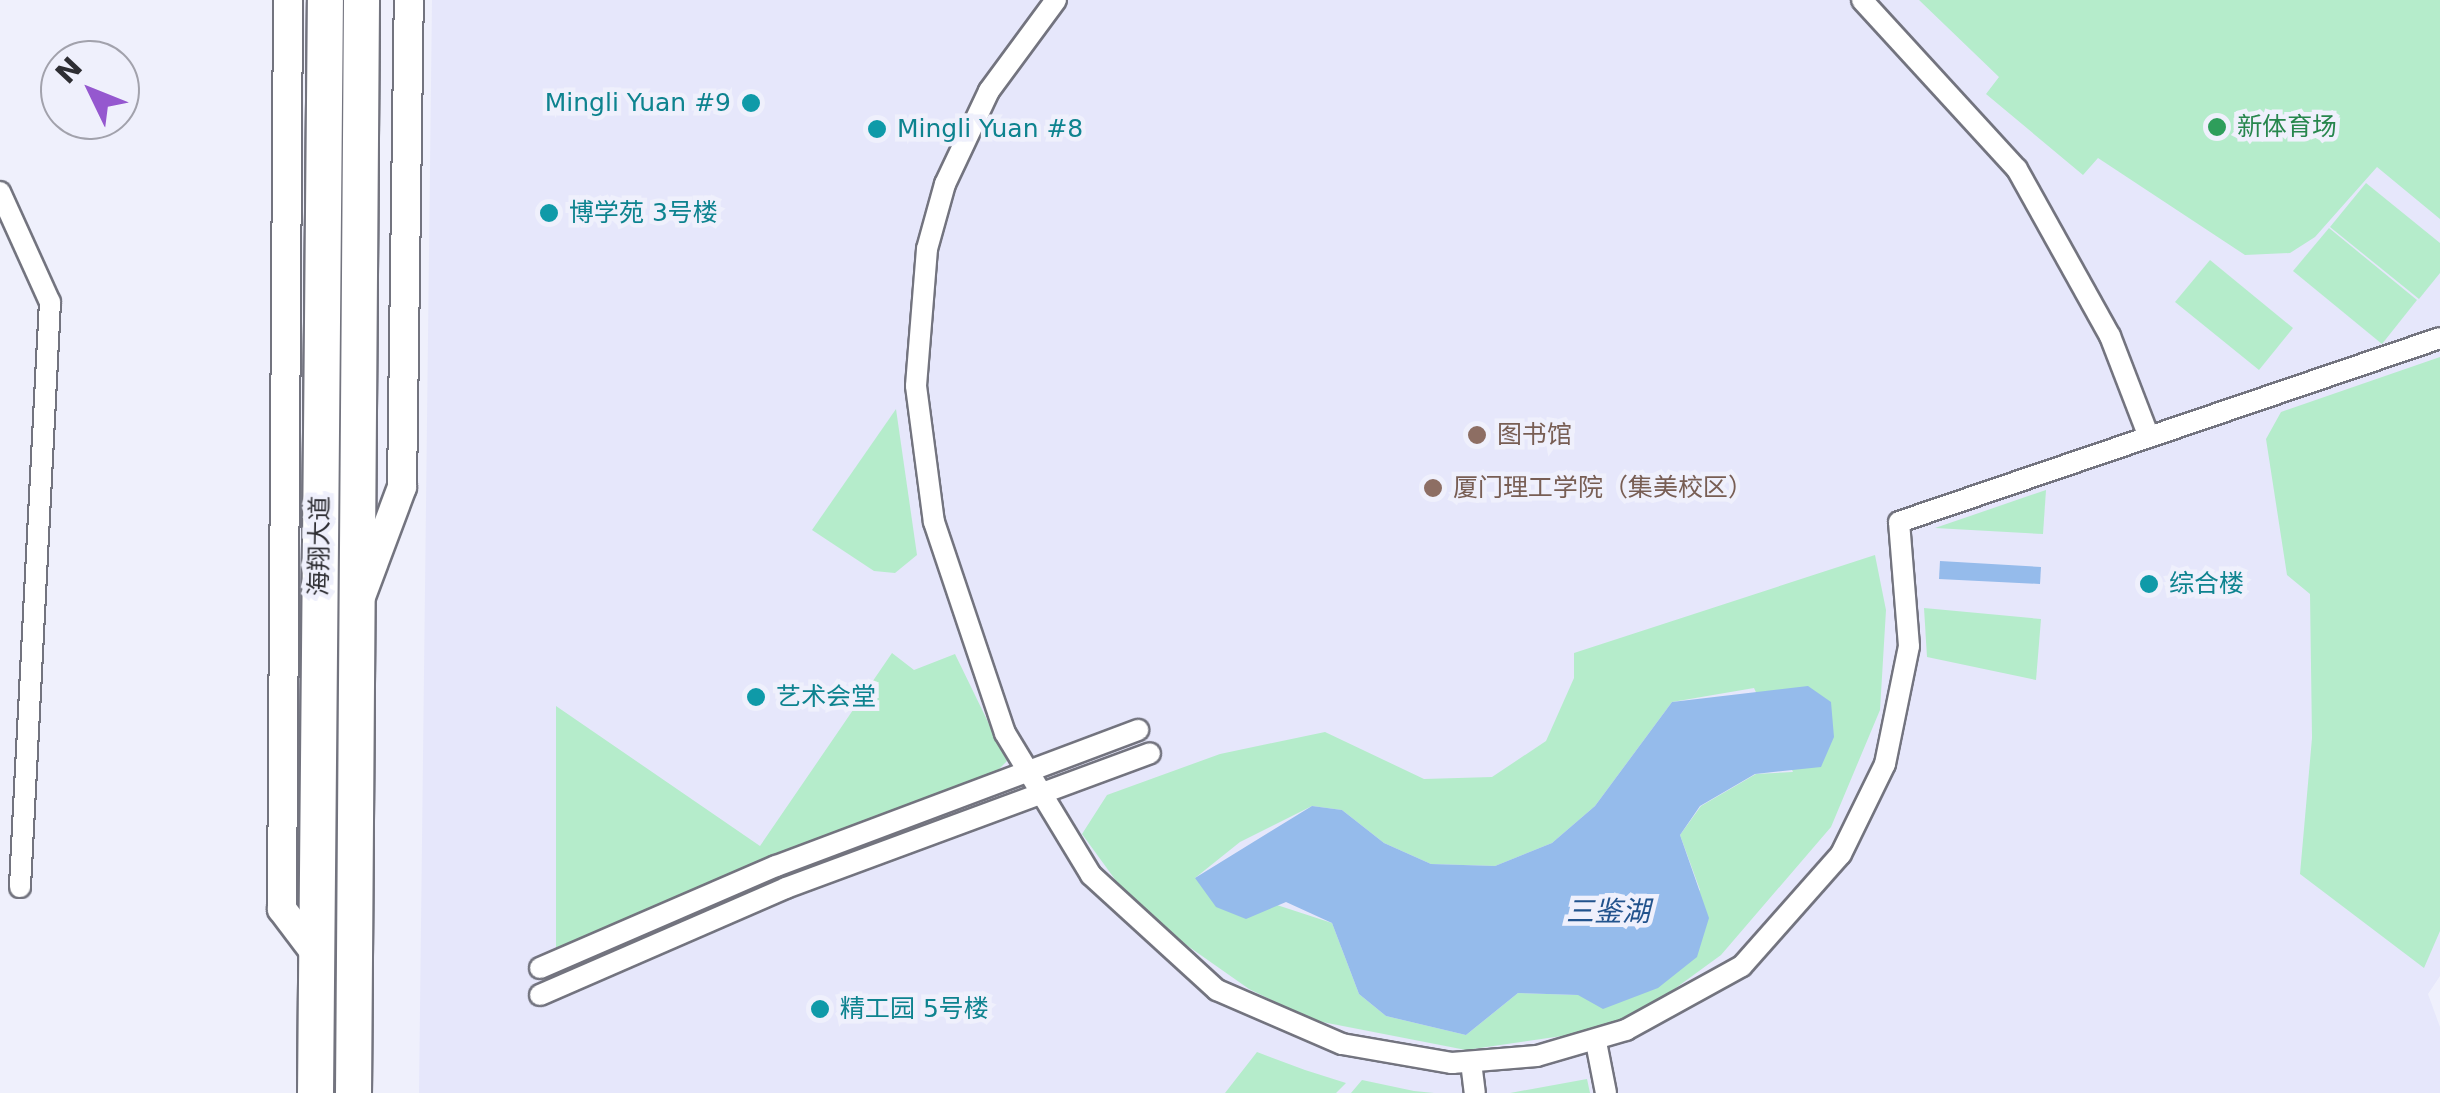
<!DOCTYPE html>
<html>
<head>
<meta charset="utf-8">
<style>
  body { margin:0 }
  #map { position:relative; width:2440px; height:1093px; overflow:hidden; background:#eff0fc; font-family:"DejaVu Sans","Noto Sans SC",sans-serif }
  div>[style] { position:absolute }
  .built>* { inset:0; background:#e6e7fb }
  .green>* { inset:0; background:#b5eccb }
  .water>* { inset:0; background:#95bbeb }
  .roads { filter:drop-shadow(2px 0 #73747f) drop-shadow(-2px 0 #73747f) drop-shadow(0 2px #73747f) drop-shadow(0 -2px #73747f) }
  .street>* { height:20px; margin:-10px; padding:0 10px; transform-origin:10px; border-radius:10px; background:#fff }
  .secondary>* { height:28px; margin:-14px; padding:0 14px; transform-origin:14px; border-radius:14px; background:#fff }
  .highway>* { height:35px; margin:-17.5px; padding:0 17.5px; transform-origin:17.5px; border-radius:17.5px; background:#fff }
  .dots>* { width:28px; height:28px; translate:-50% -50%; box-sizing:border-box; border:5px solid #eff0fc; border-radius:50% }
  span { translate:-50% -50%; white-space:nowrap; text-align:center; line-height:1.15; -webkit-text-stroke:9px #eff0fc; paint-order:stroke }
  .culture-label { font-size:25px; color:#0d838f }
  .right { translate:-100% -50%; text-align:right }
  .left { translate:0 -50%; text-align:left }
  .leisure-label { font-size:25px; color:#27864d }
  .education-label { font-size:25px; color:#785e54 }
  .street-label { font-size:25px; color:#2e2e33 }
  .water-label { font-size:28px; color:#22538d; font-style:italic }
  .north { position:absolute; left:40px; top:40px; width:100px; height:100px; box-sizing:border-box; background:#eff0fc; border:2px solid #a2a2ac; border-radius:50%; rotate:313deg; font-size:28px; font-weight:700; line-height:40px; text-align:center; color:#2e2e33 }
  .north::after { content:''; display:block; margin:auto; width:35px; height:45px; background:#9558cf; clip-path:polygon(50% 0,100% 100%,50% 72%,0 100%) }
</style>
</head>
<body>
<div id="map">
  <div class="built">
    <i style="clip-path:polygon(432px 0,2440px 0,2440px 976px,2428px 994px,2440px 1027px,2440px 1093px,419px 1093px)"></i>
  </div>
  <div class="green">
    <i style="clip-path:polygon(1919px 0,2440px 0,2440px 219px,2377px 167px,2315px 237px,2290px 253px,2245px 255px,2098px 158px,2083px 175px,1986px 94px,1999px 77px)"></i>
    <i style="clip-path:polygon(2366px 183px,2440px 243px,2440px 273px,2419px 299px,2330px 227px)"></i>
    <i style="clip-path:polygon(2329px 228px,2417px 300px,2382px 344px,2293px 271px)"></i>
    <i style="clip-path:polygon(2210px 260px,2293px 328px,2259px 370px,2175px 302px)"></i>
    <i style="clip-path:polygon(2440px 357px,2440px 931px,2424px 968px,2300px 874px,2312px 738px,2310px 594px,2287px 575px,2266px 439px,2281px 412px)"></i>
    <i style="clip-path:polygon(896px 409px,917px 555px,895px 573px,874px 571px,812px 530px)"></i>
    <i style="clip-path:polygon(2046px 490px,2043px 534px,1935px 528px)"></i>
    <i style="clip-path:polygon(evenodd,1875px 555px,1886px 610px,1880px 710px,1831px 827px,1721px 955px,1651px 1006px,1590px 1032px,1466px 1050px,1312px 1020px,1249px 989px,1138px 911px,1082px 834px,1107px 795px,1220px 754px,1325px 732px,1424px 779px,1492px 777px,1546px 741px,1574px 678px,1574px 653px,1875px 555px,1754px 688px,1793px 772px,1756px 774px,1701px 806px,1680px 835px,1700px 890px,1578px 995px,1518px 993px,1466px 1035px,1386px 1016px,1359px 994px,1332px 923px,1195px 878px,1240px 842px,1312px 806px,1342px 810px,1384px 843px,1431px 864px,1495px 866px,1552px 843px,1595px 806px,1672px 702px,1754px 688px)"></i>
    <i style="clip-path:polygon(1924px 608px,2041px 619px,2036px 680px,1927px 657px)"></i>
    <i style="clip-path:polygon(892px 653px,914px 670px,955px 654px,1007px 761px,993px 775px,556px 952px,556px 706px,760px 846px)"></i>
    <i style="clip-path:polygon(1257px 1052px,1305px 1070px,1346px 1083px,1336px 1093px,1225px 1093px)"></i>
    <i style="clip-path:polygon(1587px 1079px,1590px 1093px,1510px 1093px)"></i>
    <i style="clip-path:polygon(1362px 1080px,1414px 1091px,1434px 1093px,1351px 1093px)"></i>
  </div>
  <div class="water">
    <i style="clip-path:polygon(1940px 561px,2041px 567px,2040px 584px,1939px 579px)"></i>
    <i style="clip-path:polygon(1808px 686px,1831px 702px,1834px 737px,1821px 767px,1755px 774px,1700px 806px,1680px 835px,1709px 918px,1697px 957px,1658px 988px,1603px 1009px,1578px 995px,1518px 993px,1466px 1035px,1386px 1016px,1359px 994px,1332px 923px,1286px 902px,1246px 919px,1216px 907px,1195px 878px,1312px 806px,1342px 810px,1384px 843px,1431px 864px,1495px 866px,1552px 843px,1595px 806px,1672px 702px)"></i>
  </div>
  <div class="roads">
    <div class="street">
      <i style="left:1056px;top:0;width:113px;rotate:126.4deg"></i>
      <i style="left:989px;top:91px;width:103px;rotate:115.3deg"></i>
      <i style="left:945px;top:184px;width:67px;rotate:105.5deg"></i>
      <i style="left:927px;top:249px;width:137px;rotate:94.6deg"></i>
      <i style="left:916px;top:386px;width:137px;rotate:82.5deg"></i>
      <i style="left:934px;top:522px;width:223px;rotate:71.4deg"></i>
      <i style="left:1005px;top:733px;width:166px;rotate:58.8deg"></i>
      <i style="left:1091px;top:875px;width:171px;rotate:42.4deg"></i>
      <i style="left:1217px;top:990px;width:136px;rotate:23.4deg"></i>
      <i style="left:1342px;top:1044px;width:112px;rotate:9.8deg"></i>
      <i style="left:1452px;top:1063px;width:85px;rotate:-4.7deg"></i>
      <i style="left:1537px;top:1056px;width:93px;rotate:-16.3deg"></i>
      <i style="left:1626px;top:1030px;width:132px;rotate:-28.9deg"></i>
      <i style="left:1742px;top:966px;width:149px;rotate:-48.5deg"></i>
      <i style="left:1841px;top:854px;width:100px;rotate:-63.9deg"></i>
      <i style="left:1885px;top:764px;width:120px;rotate:-78.5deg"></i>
      <i style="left:1909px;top:646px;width:124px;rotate:-94.6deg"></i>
      <i style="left:1899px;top:522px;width:571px;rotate:-18.78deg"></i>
      <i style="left:1862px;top:0;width:229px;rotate:47.5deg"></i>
      <i style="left:2017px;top:169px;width:191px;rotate:60.9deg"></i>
      <i style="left:2110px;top:336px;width:108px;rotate:68.9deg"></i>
      <i style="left:0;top:192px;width:121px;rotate:65.6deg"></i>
      <i style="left:50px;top:302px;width:586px;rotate:92.94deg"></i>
      <i style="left:540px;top:968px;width:257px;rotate:-23.4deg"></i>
      <i style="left:776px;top:866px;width:387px;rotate:-20.6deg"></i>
      <i style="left:540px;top:995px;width:268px;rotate:-23.5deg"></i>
      <i style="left:786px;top:888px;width:388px;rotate:-20.3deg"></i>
      <i style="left:1596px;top:1042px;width:52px;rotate:78.9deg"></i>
      <i style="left:1471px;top:1062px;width:31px;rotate:83deg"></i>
    </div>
    <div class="secondary">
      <i style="left:288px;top:0;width:909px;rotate:90.38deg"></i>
      <i style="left:282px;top:909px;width:56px;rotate:52.9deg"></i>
      <i style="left:362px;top:594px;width:114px;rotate:-69.5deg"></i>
      <i style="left:402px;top:487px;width:487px;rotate:-89.2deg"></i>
    </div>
    <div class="highway">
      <i style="left:315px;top:1093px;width:1093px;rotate:-89.48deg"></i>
      <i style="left:353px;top:1093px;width:1093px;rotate:-89.58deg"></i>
    </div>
  </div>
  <div class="dots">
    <i style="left:751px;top:103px;background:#0f9aa8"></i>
    <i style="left:2217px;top:127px;background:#2e9e5b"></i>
    <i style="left:877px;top:129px;background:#0f9aa8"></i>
    <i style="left:549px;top:213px;background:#0f9aa8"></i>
    <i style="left:1477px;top:435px;background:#8d6e63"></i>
    <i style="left:1433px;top:488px;background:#8d6e63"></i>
    <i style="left:2149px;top:584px;background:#0f9aa8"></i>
    <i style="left:756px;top:697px;background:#0f9aa8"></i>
    <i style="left:820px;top:1009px;background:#0f9aa8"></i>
  </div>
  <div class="culture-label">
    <span class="right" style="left:731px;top:103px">Mingli Yuan #9</span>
    <span class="left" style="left:897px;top:129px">Mingli Yuan #8</span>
    <span class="left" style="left:569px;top:213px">博学苑 3号楼</span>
    <span class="left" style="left:2169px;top:584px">综合楼</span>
    <span class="left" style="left:776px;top:697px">艺术会堂</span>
    <span class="left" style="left:840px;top:1009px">精工园 5号楼</span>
  </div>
  <div class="leisure-label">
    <span class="left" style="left:2237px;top:127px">新体育场</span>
  </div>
  <div class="education-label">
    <span class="left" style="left:1497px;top:435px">图书馆</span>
    <span class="left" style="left:1453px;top:488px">厦门理工学院（集美校区）</span>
  </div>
  <div class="street-label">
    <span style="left:320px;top:546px;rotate:-89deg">海翔大道</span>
  </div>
  <div class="water-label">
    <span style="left:1608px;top:912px">三鉴湖</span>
  </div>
  <div class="north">N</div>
</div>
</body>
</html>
